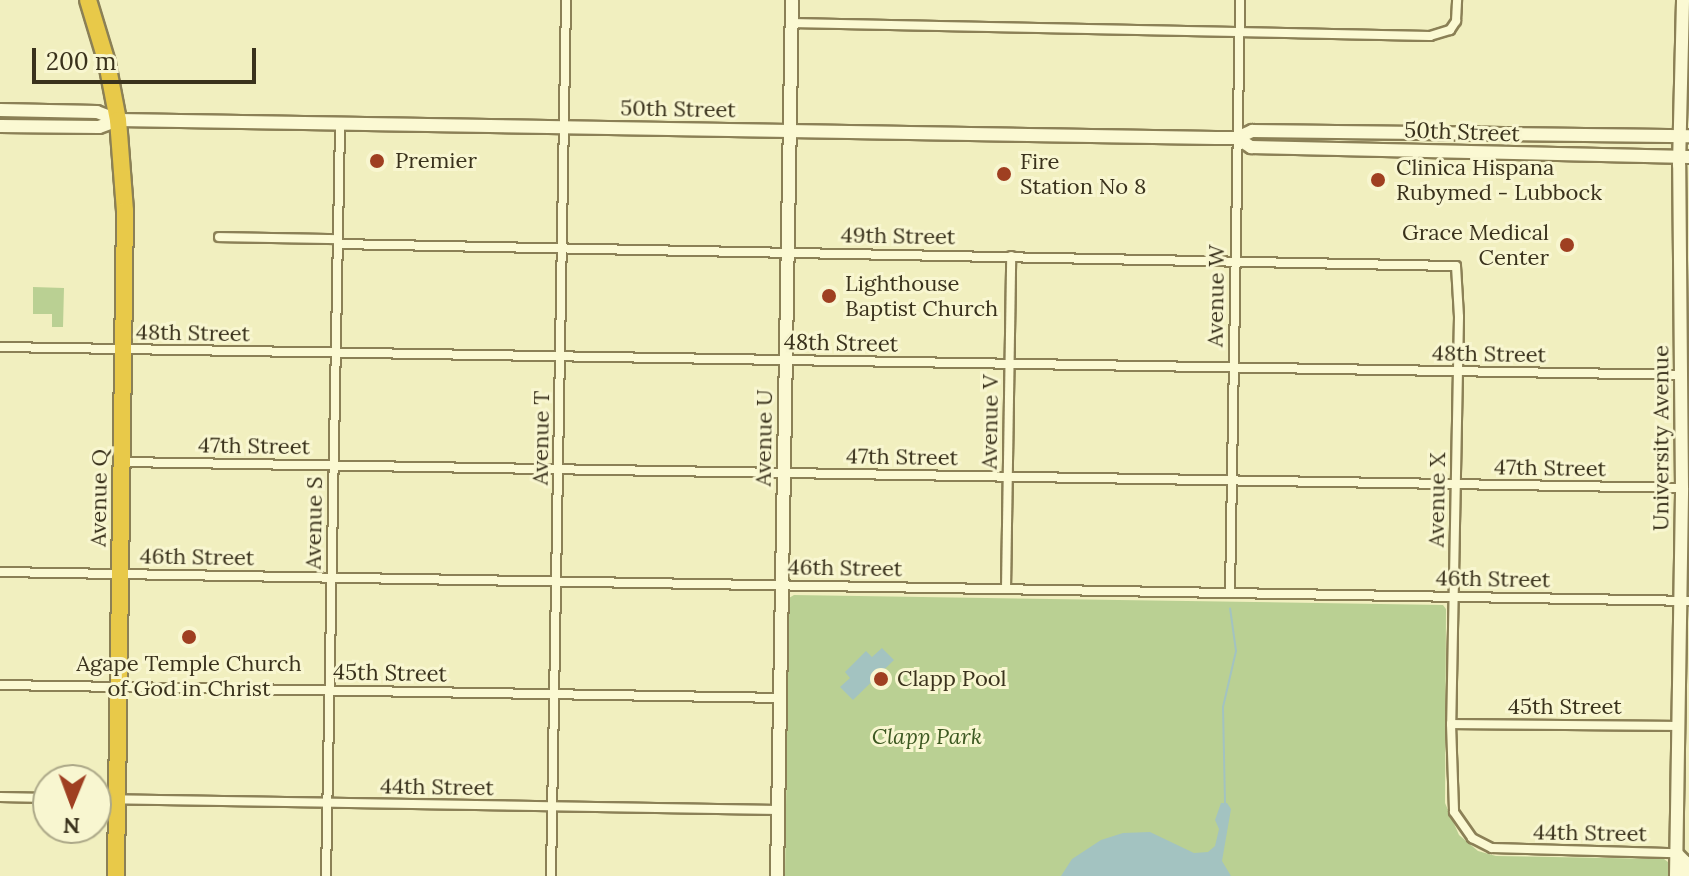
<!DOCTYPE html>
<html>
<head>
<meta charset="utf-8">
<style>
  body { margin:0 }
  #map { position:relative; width:1689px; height:876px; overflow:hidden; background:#f1efbf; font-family:Lora,serif }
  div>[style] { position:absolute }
  .green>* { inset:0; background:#bad093 }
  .water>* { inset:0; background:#a3c3c1 }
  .stream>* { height:2px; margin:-1px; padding:0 1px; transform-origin:1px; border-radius:1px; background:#a3c3c1 }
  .roads { filter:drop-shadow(2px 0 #8b8056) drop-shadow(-2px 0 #8b8056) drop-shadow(0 2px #8b8056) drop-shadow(0 -2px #8b8056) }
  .street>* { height:8px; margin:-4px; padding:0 4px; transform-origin:4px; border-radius:4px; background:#fbf9d3 }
  .secondary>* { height:12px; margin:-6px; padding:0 6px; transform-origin:6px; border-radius:6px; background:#fbf9d3 }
  .highway>* { height:16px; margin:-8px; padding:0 8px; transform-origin:8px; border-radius:8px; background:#e8c949 }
  .dots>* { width:22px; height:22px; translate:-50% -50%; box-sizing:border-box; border:4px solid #f8f6d0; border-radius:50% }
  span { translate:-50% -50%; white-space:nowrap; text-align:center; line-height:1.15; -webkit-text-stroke:6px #f8f6d0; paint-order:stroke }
  .street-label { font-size:22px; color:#3a321c }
  .poi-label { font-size:22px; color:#3a321c }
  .left { translate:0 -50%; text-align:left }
  .right { translate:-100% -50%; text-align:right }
  .park-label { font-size:22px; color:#3c5821; font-style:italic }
  .north { position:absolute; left:32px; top:764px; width:80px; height:80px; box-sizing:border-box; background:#f8f6d0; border:2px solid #aca888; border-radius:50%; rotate:181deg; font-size:22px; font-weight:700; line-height:32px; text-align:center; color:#3a321c }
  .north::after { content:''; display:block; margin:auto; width:28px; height:36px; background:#9f3f21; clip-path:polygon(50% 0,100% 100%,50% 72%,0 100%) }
  .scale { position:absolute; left:32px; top:48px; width:224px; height:36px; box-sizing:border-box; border:4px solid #3a321c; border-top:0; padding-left:10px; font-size:24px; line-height:28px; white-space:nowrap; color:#3a321c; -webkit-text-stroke:6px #f8f6d0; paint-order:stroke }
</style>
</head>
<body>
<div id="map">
  <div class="green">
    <i style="clip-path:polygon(33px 287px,64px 288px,63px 327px,52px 327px,52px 314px,33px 314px)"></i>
    <i style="clip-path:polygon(794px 595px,1443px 605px,1446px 609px,1445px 803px,1459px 835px,1478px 851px,1496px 856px,1664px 859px,1668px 862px,1668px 876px,785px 876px,789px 598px)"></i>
  </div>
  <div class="water">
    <i style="clip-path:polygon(882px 648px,894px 660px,853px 700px,840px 687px,850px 678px,845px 672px,866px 651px,872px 657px)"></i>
    <i style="clip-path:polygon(1221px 803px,1227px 803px,1231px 809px,1222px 861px,1231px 876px,1061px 876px,1072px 859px,1101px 840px,1123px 833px,1150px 832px,1194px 853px,1208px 852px,1215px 846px,1219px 829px,1215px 820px)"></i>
  </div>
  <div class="stream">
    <i style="left:1225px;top:803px;width:96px;rotate:-91.2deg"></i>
    <i style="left:1223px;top:707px;width:57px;rotate:-76.9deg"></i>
    <i style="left:1236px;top:651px;width:43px;rotate:-97.9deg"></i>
  </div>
  <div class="roads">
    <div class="street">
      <i style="left:791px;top:23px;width:639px;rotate:1.17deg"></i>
      <i style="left:1430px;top:36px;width:21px;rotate:-17deg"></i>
      <i style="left:1450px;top:30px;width:11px;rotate:-56deg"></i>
      <i style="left:1456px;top:21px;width:21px;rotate:-87deg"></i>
      <i style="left:219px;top:237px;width:119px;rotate:1deg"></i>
      <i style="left:338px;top:244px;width:1118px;rotate:1.13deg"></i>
      <i style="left:1456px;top:266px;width:51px;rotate:86.6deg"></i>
      <i style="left:1459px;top:317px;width:407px;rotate:91.1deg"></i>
      <i style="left:1451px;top:724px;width:88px;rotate:88deg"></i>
      <i style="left:1454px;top:812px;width:32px;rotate:55deg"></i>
      <i style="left:1472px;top:838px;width:22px;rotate:27deg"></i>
      <i style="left:1492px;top:848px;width:184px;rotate:1.6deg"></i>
      <i style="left:0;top:347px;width:1681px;rotate:0.95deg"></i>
      <i style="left:122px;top:462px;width:1560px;rotate:0.95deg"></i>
      <i style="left:0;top:572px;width:1689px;rotate:0.98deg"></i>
      <i style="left:1006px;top:589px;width:333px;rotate:-89.1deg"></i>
      <i style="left:1230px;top:593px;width:593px;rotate:-89.03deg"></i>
      <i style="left:0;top:685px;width:780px;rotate:0.95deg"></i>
      <i style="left:1451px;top:724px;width:228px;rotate:0.5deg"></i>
      <i style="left:0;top:797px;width:48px;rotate:1.2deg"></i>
      <i style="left:96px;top:799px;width:682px;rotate:0.92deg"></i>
      <i style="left:326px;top:876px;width:752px;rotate:-88.93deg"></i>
      <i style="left:551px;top:876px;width:876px;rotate:-89.02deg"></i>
    </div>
    <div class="secondary">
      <i style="left:0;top:110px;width:97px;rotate:1.2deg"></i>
      <i style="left:97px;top:112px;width:22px;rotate:21deg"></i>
      <i style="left:118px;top:120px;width:1098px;rotate:0.94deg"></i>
      <i style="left:1216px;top:138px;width:21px"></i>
      <i style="left:1237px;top:138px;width:17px;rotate:-25deg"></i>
      <i style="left:1252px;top:131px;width:437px;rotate:0.7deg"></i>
      <i style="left:0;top:126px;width:99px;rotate:0.6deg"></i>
      <i style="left:99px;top:127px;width:20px;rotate:-20deg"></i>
      <i style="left:1237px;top:138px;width:17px;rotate:33deg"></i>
      <i style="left:1251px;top:147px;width:438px;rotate:1.3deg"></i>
      <i style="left:1676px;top:853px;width:13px;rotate:45deg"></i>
      <i style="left:1685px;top:862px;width:14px;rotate:86deg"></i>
      <i style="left:777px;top:876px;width:876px;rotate:-89.02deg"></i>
      <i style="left:1676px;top:876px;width:388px;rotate:-89.1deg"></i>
      <i style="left:1682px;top:488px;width:323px;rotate:-90.5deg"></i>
      <i style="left:1679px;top:165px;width:165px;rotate:-88.6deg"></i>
    </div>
    <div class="highway">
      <i style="left:88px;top:0;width:66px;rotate:73.2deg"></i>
      <i style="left:107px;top:63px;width:58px;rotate:79.1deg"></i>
      <i style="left:118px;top:120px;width:91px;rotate:85.6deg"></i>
      <i style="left:125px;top:211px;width:665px;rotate:90.78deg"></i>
    </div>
  </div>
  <div class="dots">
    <i style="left:377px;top:161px;background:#9f3f21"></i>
    <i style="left:1004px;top:174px;background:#9f3f21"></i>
    <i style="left:1378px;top:180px;background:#9f3f21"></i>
    <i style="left:1567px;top:245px;background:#9f3f21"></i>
    <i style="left:829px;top:296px;background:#9f3f21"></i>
    <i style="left:189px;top:637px;background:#9f3f21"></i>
    <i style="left:881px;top:679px;background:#9f3f21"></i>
  </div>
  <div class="street-label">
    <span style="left:678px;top:109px;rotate:1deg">50th Street</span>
    <span style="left:1462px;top:132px;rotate:2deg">50th Street</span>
    <span style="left:898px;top:236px;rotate:1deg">49th Street</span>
    <span style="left:1216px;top:296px;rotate:-89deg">Avenue W</span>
    <span style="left:193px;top:333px;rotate:1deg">48th Street</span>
    <span style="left:841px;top:343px;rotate:1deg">48th Street</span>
    <span style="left:1489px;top:354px;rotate:1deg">48th Street</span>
    <span style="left:990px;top:422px;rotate:-89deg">Avenue V</span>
    <span style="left:541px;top:438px;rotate:-89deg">Avenue T</span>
    <span style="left:764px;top:438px;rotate:-89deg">Avenue U</span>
    <span style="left:1661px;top:438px;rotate:-90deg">University Avenue</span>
    <span style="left:254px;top:446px;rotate:1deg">47th Street</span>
    <span style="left:902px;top:457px;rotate:1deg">47th Street</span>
    <span style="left:1550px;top:468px;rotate:1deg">47th Street</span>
    <span style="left:99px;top:498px;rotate:-89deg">Avenue Q</span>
    <span style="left:1437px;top:500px;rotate:-89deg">Avenue X</span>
    <span style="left:314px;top:523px;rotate:-89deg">Avenue S</span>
    <span style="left:197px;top:557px;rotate:1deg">46th Street</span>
    <span style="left:845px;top:568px;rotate:1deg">46th Street</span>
    <span style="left:1493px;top:579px;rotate:1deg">46th Street</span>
    <span style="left:390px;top:673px;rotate:1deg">45th Street</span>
    <span style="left:1565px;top:707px">45th Street</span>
    <span style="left:437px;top:787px;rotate:1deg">44th Street</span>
    <span style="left:1590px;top:833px;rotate:1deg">44th Street</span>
  </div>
  <div class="poi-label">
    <span class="left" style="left:395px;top:161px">Premier</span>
    <span class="left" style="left:1020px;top:174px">Fire<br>Station No 8</span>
    <span class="left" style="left:1396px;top:180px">Clinica Hispana<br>Rubymed - Lubbock</span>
    <span class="right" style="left:1549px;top:245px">Grace Medical<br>Center</span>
    <span class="left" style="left:845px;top:296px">Lighthouse<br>Baptist Church</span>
    <span style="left:189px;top:676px">Agape Temple Church<br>of God in Christ</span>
    <span class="left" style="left:897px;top:679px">Clapp Pool</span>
  </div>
  <div class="park-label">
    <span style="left:927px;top:737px">Clapp Park</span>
  </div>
  <div class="north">N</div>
  <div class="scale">200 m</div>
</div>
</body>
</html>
